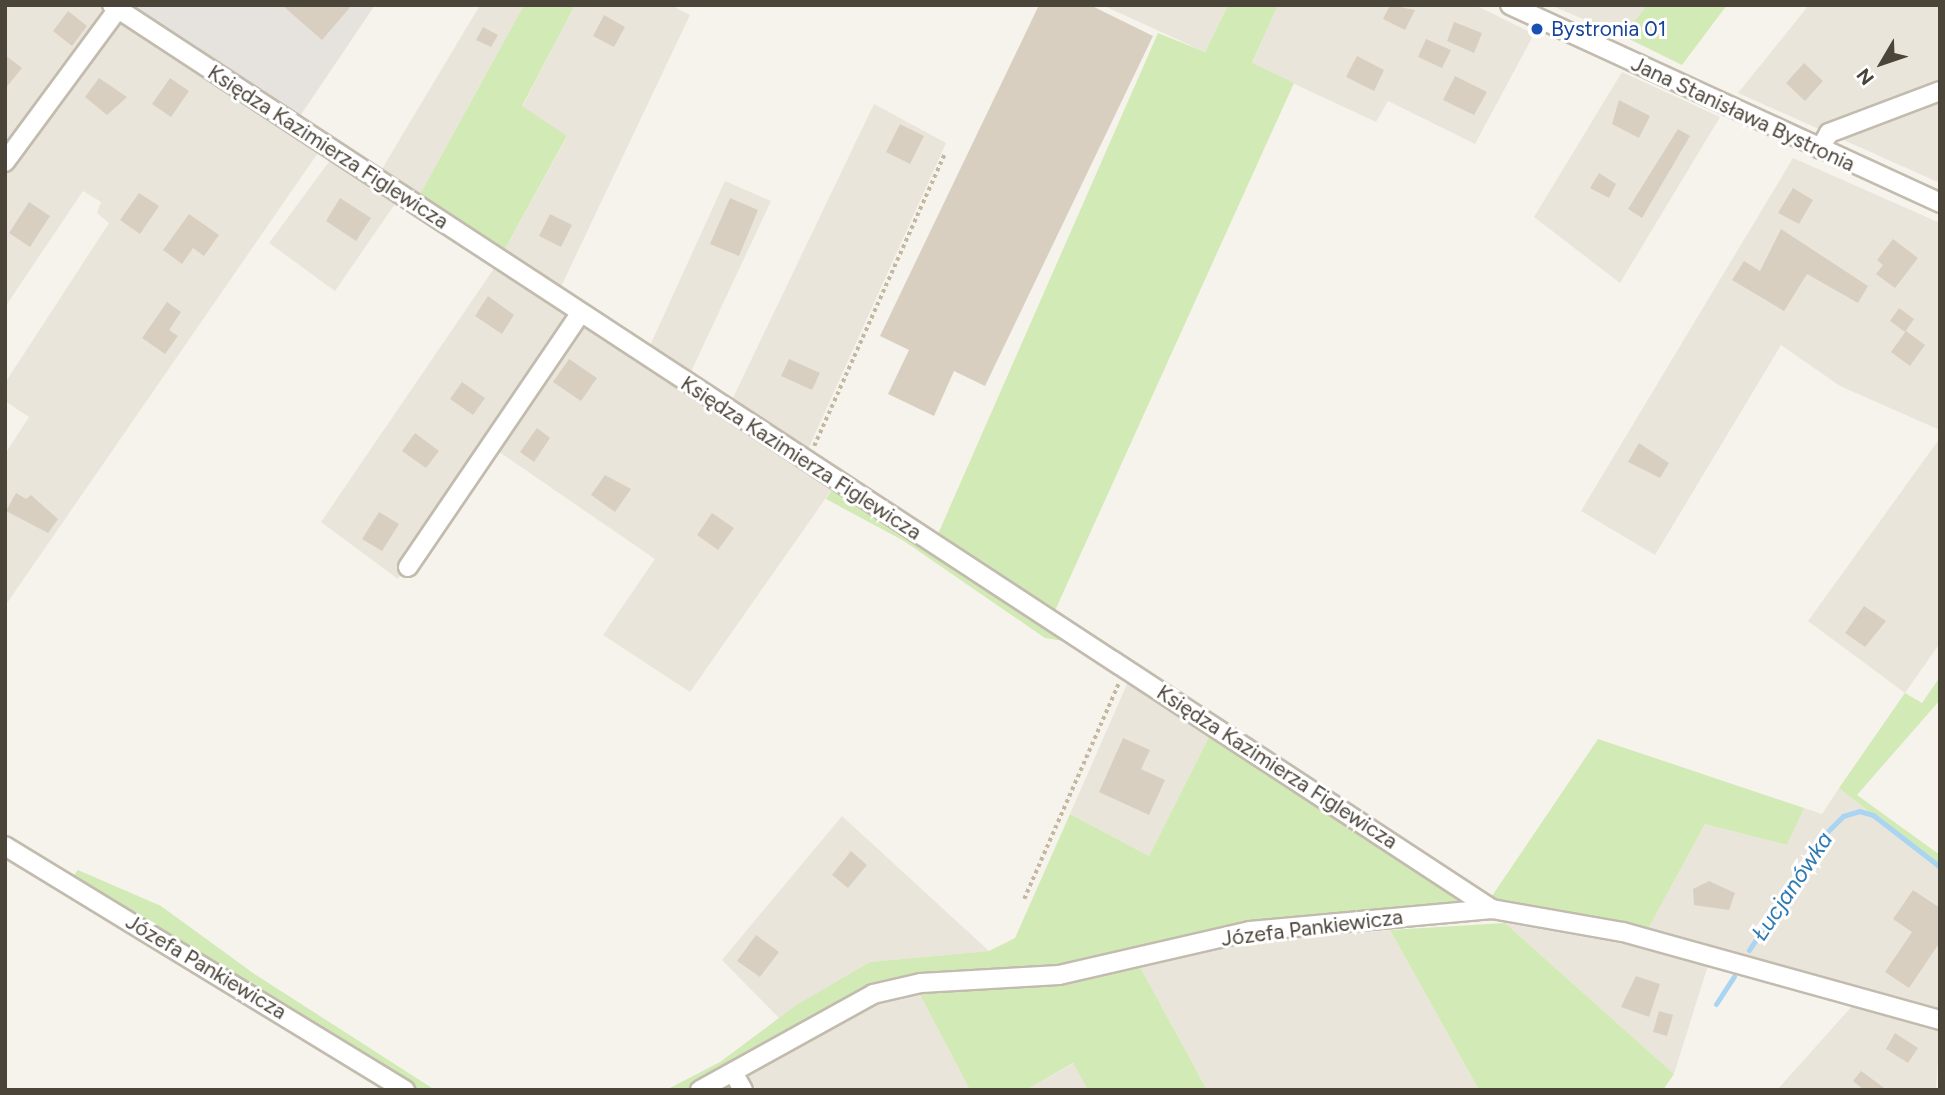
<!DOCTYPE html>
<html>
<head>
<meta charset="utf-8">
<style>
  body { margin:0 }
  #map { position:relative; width:1945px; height:1095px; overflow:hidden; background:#f6f3ec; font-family:Figtree,sans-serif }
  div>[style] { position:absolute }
  .residential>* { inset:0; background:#eae5da }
  .industrial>* { inset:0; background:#e6e2dd }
  .green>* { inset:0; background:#d2eab5 }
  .stream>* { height:5px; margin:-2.5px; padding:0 2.5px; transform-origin:2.5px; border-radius:2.5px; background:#a9d4f2 }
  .building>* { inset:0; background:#d8cfc1 }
  .path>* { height:3.5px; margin-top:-1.75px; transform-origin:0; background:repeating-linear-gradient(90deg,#c4b79f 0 3.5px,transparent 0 7px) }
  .roads { filter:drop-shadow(2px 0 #c2bbae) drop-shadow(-2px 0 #c2bbae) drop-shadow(0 2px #c2bbae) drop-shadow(0 -2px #c2bbae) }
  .minor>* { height:18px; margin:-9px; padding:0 9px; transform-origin:9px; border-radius:9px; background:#fff }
  .dots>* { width:19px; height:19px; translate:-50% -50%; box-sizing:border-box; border:4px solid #fff; border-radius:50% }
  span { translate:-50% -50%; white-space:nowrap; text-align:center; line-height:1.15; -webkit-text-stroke:6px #fff; paint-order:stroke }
  .transit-label { font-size:21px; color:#164399 }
  .left { translate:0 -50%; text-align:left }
  .street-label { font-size:21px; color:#4b4439 }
  .water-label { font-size:23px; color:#2e7ab2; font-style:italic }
  .frame { position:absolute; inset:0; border:7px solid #4b4439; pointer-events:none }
  .north { position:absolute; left:1847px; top:28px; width:70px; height:70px; -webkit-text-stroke:5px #fff; paint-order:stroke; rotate:231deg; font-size:19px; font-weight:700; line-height:28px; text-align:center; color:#4b4439 }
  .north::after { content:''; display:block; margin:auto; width:24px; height:32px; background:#4b4439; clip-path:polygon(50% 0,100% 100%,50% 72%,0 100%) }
</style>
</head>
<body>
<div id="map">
  <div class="residential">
    <i style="clip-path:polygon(5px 5px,106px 5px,322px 147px,5px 606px,5px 454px,29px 417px,5px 401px,5px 383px,109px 223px,97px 213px,101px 202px,83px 191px,5px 307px)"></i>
    <i style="clip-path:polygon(480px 5px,524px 5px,418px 198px,379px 174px)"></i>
    <i style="clip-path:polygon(575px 5px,671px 5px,690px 15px,558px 293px,501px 256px,567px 137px,522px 107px)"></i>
    <i style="clip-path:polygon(1102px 5px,1228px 5px,1205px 52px)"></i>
    <i style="clip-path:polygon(1278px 5px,1475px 5px,1534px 34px,1475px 144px,1388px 101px,1376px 122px,1252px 64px)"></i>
    <i style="clip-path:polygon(1550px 5px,1647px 5px,1623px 36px)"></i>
    <i style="clip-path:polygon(1809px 5px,1940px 5px,1940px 183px,1738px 93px)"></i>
    <i style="clip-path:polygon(1622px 72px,1720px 117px,1620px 283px,1534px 217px)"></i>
    <i style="clip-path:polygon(874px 104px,946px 143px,806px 454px,730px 404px)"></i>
    <i style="clip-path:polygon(1793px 158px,1940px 223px,1940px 430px,1840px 386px,1781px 345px,1655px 555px,1581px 511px)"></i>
    <i style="clip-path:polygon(331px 159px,399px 198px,335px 291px,269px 243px)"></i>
    <i style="clip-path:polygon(725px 181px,771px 201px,688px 378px,648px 350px)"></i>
    <i style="clip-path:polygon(497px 264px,835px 485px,690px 692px,603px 635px,655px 559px,489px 445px,398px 579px,321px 522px)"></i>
    <i style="clip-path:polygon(1940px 438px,1940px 643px,1905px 693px,1808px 621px)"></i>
    <i style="clip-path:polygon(1131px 675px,1212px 731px,1149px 856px,1070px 814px)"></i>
    <i style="clip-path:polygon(1839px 788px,1940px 868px,1940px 1008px,1648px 929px,1705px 824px,1787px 845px,1804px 808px,1822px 814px)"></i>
    <i style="clip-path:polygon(842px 816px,989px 951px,870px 962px,779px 1018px,722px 960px)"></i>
    <i style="clip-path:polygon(1505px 923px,1710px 959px,1674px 1074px)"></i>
    <i style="clip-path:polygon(1390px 930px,1479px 1090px,1207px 1090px,1139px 965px,1264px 940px)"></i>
    <i style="clip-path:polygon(917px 989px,970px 1090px,756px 1090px,745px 1070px,875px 998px)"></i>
    <i style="clip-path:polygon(1853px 1005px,1940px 1030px,1936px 1090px,1777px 1090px)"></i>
    <i style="clip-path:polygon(1074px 1063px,1088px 1090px,1026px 1090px)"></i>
  </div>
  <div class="industrial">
    <i style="clip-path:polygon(126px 5px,375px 5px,298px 119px)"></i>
  </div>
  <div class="green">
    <i style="clip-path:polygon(524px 5px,575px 5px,522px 106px,567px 136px,501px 256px,418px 198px)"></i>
    <i style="clip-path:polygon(1228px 5px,1278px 5px,1252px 63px,1294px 83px,1053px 615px,938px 534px,1158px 33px,1205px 52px)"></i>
    <i style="clip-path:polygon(1647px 5px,1727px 5px,1682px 65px,1623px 36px)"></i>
    <i style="clip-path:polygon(835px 485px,1082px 644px,1045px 638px,904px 541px,826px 499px)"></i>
    <i style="clip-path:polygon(1940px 677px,1940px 700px,1857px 795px,1940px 855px,1940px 868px,1839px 788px,1905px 693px,1922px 703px)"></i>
    <i style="clip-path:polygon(1212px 731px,1475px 903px,1056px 968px,879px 984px,689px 1090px,666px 1090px,720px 1062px,795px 1006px,870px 962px,989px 951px,1015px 938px,1070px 814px,1149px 856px)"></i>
    <i style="clip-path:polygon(1598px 739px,1804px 808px,1787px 845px,1705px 824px,1648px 929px,1490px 899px)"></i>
    <i style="clip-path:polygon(78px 870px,161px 906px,253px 973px,435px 1090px,412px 1090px,70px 880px)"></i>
    <i style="clip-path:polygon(1505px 923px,1674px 1074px,1663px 1090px,1479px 1090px,1390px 930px)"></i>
    <i style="clip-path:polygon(1139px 965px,1207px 1090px,1088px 1090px,1073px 1063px,1026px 1090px,970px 1090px,917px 989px)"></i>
  </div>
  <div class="stream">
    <i style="left:1749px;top:950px;width:137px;rotate:-56.9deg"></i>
    <i style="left:1824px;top:835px;width:27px;rotate:-45deg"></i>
    <i style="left:1843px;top:816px;width:17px;rotate:-17deg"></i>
    <i style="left:1859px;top:811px;width:15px;rotate:16deg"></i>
    <i style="left:1873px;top:815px;width:85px;rotate:37.8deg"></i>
    <i style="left:1716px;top:1004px;width:33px;rotate:-57deg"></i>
  </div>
  <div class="building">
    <i style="clip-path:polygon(282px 5px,352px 5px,322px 40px)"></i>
    <i style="clip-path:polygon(1039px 5px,1090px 5px,1153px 36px,985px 386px,954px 371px,934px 416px,888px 394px,909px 350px,880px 336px)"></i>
    <i style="clip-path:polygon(1390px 5px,1415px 10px,1405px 30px,1383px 19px)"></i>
    <i style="clip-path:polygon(68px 11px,87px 26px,72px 46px,53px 31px)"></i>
    <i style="clip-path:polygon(604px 15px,625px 27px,614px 47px,593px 36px)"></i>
    <i style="clip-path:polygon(1454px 22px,1482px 33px,1474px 53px,1447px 41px)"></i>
    <i style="clip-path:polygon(483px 27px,498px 35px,491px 47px,476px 40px)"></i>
    <i style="clip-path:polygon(1426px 39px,1451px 50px,1442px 68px,1418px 57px)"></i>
    <i style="clip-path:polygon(5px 55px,22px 68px,5px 89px)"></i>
    <i style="clip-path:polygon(1357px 56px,1384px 70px,1374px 91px,1346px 77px)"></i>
    <i style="clip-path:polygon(1804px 63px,1823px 81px,1805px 101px,1786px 83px)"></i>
    <i style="clip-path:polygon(1455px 76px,1487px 92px,1474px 115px,1443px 100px)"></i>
    <i style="clip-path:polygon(99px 78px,127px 97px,107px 115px,85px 97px)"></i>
    <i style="clip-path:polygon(170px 78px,189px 91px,171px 117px,152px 104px)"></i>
    <i style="clip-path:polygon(1619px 100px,1650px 116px,1639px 138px,1612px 124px)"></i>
    <i style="clip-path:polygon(900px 124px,924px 136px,910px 164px,886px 152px)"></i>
    <i style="clip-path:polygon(1678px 129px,1690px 136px,1642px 218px,1628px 209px)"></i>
    <i style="clip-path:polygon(1599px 173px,1616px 184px,1609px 198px,1590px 188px)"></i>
    <i style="clip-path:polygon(1793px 188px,1813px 200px,1799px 224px,1778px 213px)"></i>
    <i style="clip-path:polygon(139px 193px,159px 206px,140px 234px,120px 220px)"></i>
    <i style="clip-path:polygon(340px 198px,371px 218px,356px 241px,326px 221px)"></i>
    <i style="clip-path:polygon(730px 198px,758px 210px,739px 256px,710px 244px)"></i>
    <i style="clip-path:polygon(29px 202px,50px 216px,30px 247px,9px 233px)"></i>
    <i style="clip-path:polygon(189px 214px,219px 235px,204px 256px,193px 248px,182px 264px,163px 250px)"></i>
    <i style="clip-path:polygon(550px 214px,572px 225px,561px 247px,539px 236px)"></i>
    <i style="clip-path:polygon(1781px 229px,1868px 286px,1858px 303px,1807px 274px,1784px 311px,1732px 280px,1744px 261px,1760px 271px)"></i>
    <i style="clip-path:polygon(1893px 239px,1918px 258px,1895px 288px,1876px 274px,1883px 265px,1877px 260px)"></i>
    <i style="clip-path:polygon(488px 296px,514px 315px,502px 334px,475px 316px)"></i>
    <i style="clip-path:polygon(167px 302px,181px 312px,169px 330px,178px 336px,165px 354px,142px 338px)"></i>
    <i style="clip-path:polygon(1899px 308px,1914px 319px,1905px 332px,1890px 321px)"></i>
    <i style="clip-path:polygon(1906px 331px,1925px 345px,1910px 366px,1891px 352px)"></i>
    <i style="clip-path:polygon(569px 359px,597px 378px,581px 401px,553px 382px)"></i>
    <i style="clip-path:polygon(789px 359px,820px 373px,812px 390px,781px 376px)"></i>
    <i style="clip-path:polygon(462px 382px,485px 398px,473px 415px,450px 399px)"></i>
    <i style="clip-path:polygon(537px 428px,550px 438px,534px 462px,520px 452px)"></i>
    <i style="clip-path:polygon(415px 433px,439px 451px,426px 468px,402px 451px)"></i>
    <i style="clip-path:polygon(1639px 443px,1669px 463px,1660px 478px,1628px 462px)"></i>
    <i style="clip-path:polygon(605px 475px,631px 489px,615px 512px,591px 495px)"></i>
    <i style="clip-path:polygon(16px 493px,26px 499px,31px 495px,58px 519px,48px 533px,6px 511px)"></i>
    <i style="clip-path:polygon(379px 512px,399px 524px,382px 551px,362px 539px)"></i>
    <i style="clip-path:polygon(712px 513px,734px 528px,718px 550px,697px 535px)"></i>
    <i style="clip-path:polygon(1864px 606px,1886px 621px,1865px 647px,1845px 633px)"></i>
    <i style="clip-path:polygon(1123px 738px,1150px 750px,1141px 769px,1165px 780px,1149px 815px,1099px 792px)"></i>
    <i style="clip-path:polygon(851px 851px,867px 865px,848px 888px,832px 875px)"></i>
    <i style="clip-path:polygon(1709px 881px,1735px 893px,1729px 910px,1694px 905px,1693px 889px)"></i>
    <i style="clip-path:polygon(1913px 890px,1940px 908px,1940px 942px,1909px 988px,1885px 972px,1912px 932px,1893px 919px)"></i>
    <i style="clip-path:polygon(756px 935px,779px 952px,760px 977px,737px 961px)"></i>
    <i style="clip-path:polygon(1636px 976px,1660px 984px,1649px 1017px,1621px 1007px)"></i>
    <i style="clip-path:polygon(1659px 1011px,1673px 1015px,1667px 1036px,1653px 1032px)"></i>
    <i style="clip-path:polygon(1895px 1033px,1918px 1048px,1908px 1063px,1886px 1049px)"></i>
    <i style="clip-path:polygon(1861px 1071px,1887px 1090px,1864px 1090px,1853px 1081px)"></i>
  </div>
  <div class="path">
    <i style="left:814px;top:446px;width:319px;rotate:-65.9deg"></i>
    <i style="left:1024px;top:899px;width:236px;rotate:-66.3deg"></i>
  </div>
  <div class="roads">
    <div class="minor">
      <i style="left:112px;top:5px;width:1650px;rotate:33.23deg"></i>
      <i style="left:1510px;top:5px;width:473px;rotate:24.7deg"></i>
      <i style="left:1820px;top:149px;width:18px;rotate:-61deg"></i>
      <i style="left:1829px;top:133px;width:119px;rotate:-20.7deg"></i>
      <i style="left:5px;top:162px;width:190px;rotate:-53.6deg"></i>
      <i style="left:408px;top:567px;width:306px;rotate:-55.8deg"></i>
      <i style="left:5px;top:846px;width:469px;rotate:31.4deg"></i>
      <i style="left:733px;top:1072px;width:21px;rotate:61deg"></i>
      <i style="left:700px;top:1090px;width:198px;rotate:-29deg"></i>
      <i style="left:873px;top:994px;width:49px;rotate:-12.9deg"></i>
      <i style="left:921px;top:983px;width:138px;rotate:-3.3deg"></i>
      <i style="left:1059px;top:975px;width:196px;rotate:-13deg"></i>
      <i style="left:1250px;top:931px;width:243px;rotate:-5.2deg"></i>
      <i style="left:1492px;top:909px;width:133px;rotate:10deg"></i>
      <i style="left:1623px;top:932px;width:329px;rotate:15.5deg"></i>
    </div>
  </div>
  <div class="dots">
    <i style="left:1537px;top:29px;background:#1a4fb4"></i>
  </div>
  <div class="transit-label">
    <span class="left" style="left:1551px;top:29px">Bystronia 01</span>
  </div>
  <div class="street-label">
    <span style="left:1743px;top:114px;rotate:25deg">Jana Stanisława Bystronia</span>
    <span style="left:328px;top:147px;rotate:33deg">Księdza Kazimierza Figlewicza</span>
    <span style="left:801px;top:458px;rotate:33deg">Księdza Kazimierza Figlewicza</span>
    <span style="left:1277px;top:767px;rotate:33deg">Księdza Kazimierza Figlewicza</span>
    <span style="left:1312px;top:928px;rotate:-7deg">Józefa Pankiewicza</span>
    <span style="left:206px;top:967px;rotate:31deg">Józefa Pankiewicza</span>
  </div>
  <div class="water-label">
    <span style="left:1792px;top:886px;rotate:-56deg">Łucjanówka</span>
  </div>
  <div class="frame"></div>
  <div class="north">N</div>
</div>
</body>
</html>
